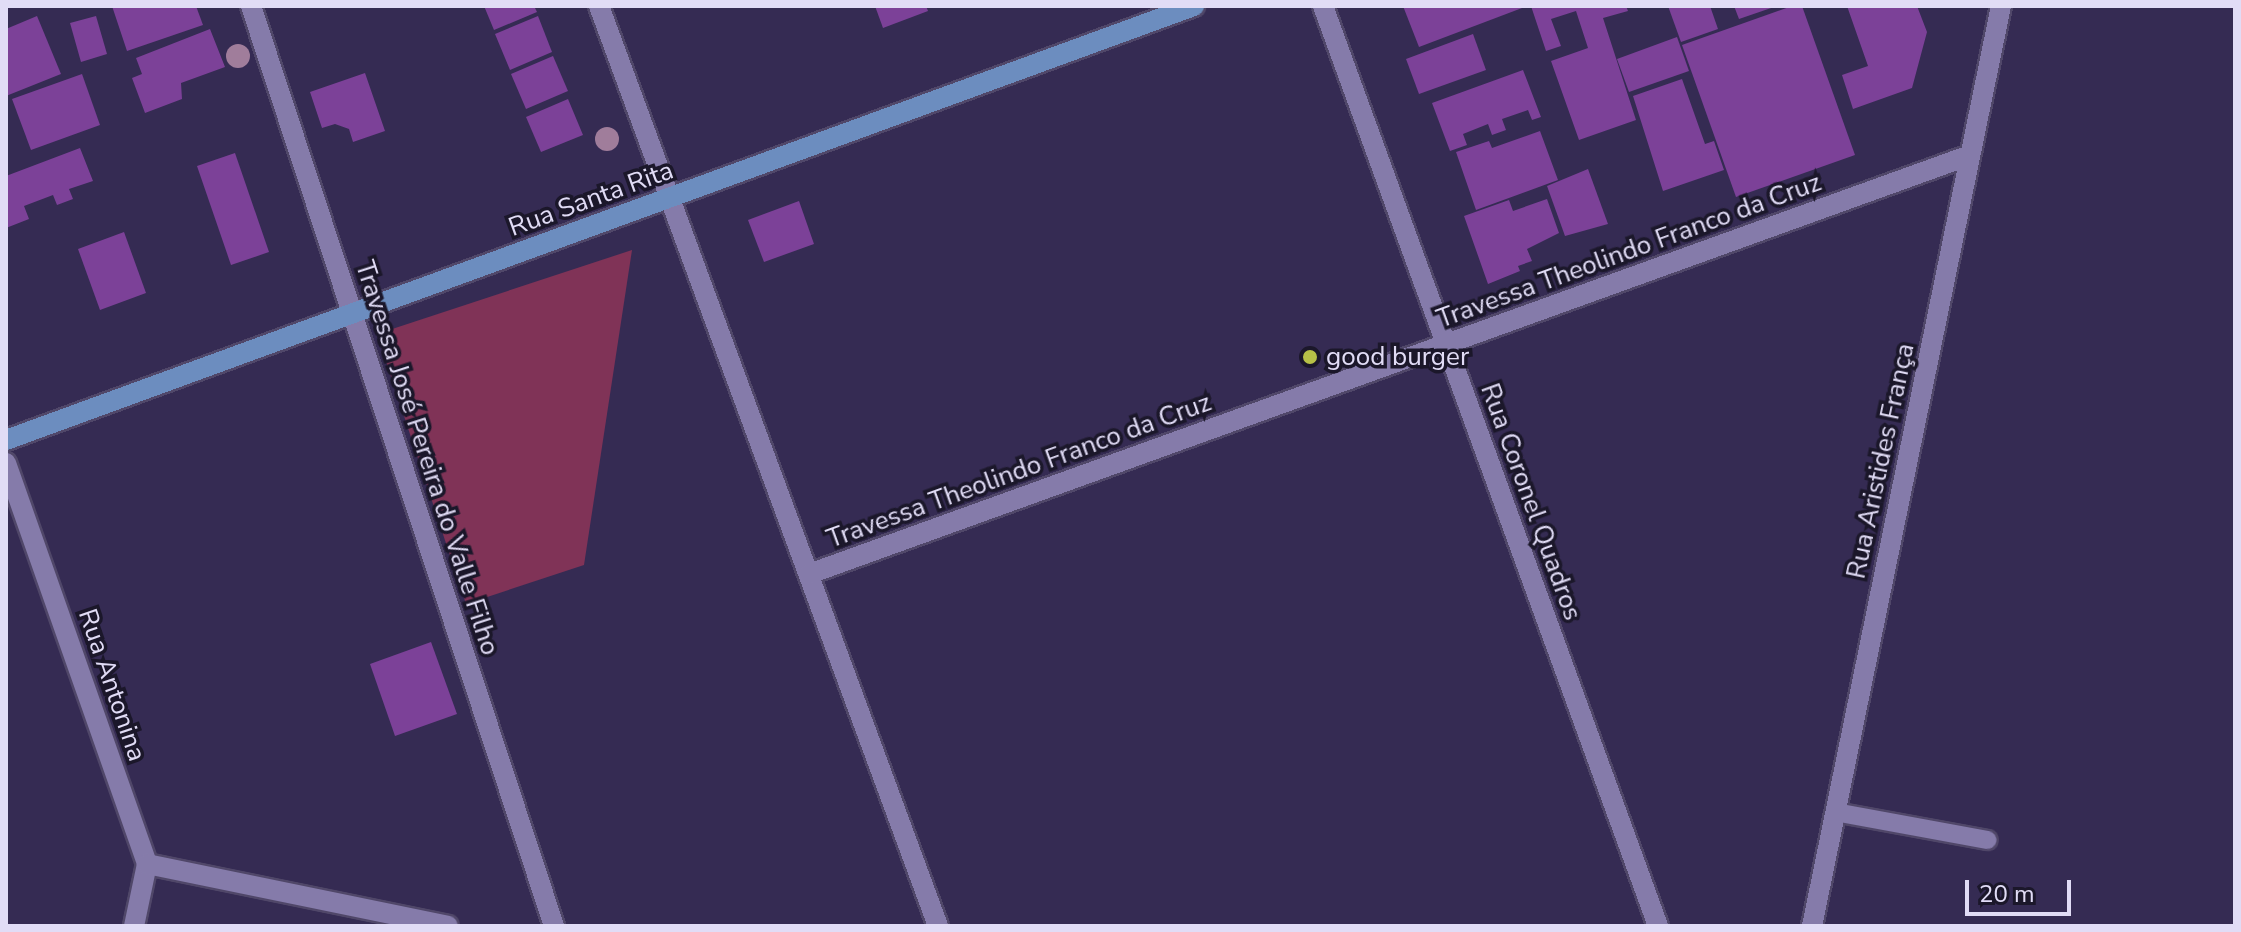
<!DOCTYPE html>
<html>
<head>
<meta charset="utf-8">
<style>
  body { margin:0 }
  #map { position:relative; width:2241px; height:932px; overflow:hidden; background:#352b53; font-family:"Nunito Sans",sans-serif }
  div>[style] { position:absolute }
  .green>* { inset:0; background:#803357 }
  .building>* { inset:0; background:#7c4198 }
  .roads { filter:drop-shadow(2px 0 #504769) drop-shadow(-2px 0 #504769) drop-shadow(0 2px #504769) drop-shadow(0 -2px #504769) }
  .lane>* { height:18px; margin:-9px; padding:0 9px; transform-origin:9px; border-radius:9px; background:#857baa }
  .street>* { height:20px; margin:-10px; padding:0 10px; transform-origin:10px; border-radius:10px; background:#857baa }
  .secondary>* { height:20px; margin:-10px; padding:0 10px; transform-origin:10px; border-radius:10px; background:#6c8dbf }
  .trees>* { width:24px; height:24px; margin:-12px; border-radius:50%; background:#a07d9b }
  .dots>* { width:22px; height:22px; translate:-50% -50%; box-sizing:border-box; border:4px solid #1b172a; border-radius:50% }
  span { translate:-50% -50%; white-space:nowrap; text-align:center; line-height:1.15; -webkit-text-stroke:7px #1b172a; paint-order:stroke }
  .street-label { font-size:26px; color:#e1dcf6 }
  .poi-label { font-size:26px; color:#e1dcf6 }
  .left { translate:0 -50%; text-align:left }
  .frame { position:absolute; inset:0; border:8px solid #e1dcf6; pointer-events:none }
  .scale { position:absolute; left:1965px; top:880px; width:106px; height:36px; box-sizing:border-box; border:4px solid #e1dcf6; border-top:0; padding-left:10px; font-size:24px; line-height:28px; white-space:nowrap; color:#e1dcf6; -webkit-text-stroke:6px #1b172a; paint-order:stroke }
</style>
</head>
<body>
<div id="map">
  <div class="green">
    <i style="clip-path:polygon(632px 250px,584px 565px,466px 604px,377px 334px)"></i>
  </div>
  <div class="building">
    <i style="clip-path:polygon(112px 6px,196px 6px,203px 25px,127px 51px)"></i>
    <i style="clip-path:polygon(484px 6px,534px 6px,537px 12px,494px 30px)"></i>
    <i style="clip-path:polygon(875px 6px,926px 6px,928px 11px,883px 28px)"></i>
    <i style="clip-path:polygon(1403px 6px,1527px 6px,1419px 47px)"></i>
    <i style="clip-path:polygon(1531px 6px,1626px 6px,1628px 11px,1603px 18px,1636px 120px,1579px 140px,1551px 61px,1588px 48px,1576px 11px,1551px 19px,1561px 46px,1546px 51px)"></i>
    <i style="clip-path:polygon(1668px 6px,1710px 6px,1718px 29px,1681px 42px)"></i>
    <i style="clip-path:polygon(1734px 6px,1774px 6px,1774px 7px,1739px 19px)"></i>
    <i style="clip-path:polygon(1792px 6px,1802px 6px,1855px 155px,1736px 197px,1682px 45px)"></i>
    <i style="clip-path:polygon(1847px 6px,1917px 6px,1927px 32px,1912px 88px,1853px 109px,1842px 75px,1868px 66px)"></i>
    <i style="clip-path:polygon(37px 16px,61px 74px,6px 96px,6px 29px)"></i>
    <i style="clip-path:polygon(96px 16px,107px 54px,81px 62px,70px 23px)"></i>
    <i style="clip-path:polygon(538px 16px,552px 52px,510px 70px,495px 34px)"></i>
    <i style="clip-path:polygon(210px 29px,225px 67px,181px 83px,182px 99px,145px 113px,132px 78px,142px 74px,136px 58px)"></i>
    <i style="clip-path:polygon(1473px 34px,1486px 70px,1419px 94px,1406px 59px)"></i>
    <i style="clip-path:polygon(1677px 37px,1689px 71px,1629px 92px,1617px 59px)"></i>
    <i style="clip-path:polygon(553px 56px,568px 91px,526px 109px,511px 74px)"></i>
    <i style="clip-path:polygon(1523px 70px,1541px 117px,1532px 120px,1528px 110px,1502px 119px,1506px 130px,1492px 135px,1488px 124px,1463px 134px,1467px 145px,1450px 151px,1432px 103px)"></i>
    <i style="clip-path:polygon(365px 73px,385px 131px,353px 142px,349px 129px,335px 124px,322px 128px,310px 92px)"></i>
    <i style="clip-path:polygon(82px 74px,100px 125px,31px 150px,12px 99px)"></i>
    <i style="clip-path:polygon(1682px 79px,1705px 144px,1714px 141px,1724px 170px,1663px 191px,1633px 96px)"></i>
    <i style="clip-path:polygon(568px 99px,583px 135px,541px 152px,526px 117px)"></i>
    <i style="clip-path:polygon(1540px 131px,1558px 180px,1476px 210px,1456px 152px,1489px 141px,1492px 148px)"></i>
    <i style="clip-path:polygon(80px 148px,93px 181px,69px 189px,73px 199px,57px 205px,53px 195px,24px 206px,29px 219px,6px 228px,6px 176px)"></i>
    <i style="clip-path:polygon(235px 153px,269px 252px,231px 265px,197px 166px)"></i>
    <i style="clip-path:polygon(1588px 169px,1608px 224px,1565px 236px,1547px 186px)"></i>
    <i style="clip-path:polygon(1547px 199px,1559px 233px,1527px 249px,1532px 261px,1518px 266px,1520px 271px,1488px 284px,1464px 216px,1509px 200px,1513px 211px)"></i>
    <i style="clip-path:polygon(799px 201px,814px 244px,764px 262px,748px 220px)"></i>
    <i style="clip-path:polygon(124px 232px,146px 293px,100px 310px,78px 249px)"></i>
    <i style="clip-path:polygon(431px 642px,457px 714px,395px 736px,370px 664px)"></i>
  </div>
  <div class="roads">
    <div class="lane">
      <i style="left:1835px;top:812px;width:155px;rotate:10.4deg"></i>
    </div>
    <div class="street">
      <i style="left:251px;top:6px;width:969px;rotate:71.77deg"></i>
      <i style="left:599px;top:6px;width:980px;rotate:69.77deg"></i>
      <i style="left:1323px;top:6px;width:979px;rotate:69.99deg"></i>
      <i style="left:6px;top:463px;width:425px;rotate:70.6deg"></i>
      <i style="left:147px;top:864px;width:63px;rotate:101.8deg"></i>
      <i style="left:809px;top:574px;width:1234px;rotate:-19.84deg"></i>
      <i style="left:147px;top:864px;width:307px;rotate:11.6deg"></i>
      <i style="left:1812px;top:926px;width:939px;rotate:-78.39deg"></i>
    </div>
    <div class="secondary">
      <i style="left:6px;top:440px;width:1265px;rotate:-20.07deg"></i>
    </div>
  </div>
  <div class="trees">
    <i style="left:238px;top:56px"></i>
    <i style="left:607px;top:139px"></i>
  </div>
  <div class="dots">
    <i style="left:1310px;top:357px;background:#b7c147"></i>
  </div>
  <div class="street-label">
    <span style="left:591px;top:199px;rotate:-20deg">Rua Santa Rita</span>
    <span style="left:1629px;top:251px;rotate:-20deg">Travessa Theolindo Franco da Cruz</span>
    <span style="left:427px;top:458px;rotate:72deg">Travessa José Pereira do Valle Filho</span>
    <span style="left:1881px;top:461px;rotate:-78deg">Rua Aristides França</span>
    <span style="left:1019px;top:471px;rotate:-20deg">Travessa Theolindo Franco da Cruz</span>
    <span style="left:1531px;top:502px;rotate:70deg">Rua Coronel Quadros</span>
    <span style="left:112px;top:685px;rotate:71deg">Rua Antonina</span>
  </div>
  <div class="poi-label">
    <span class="left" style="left:1326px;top:357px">good burger</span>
  </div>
  <div class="frame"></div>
  <div class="scale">20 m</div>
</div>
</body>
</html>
